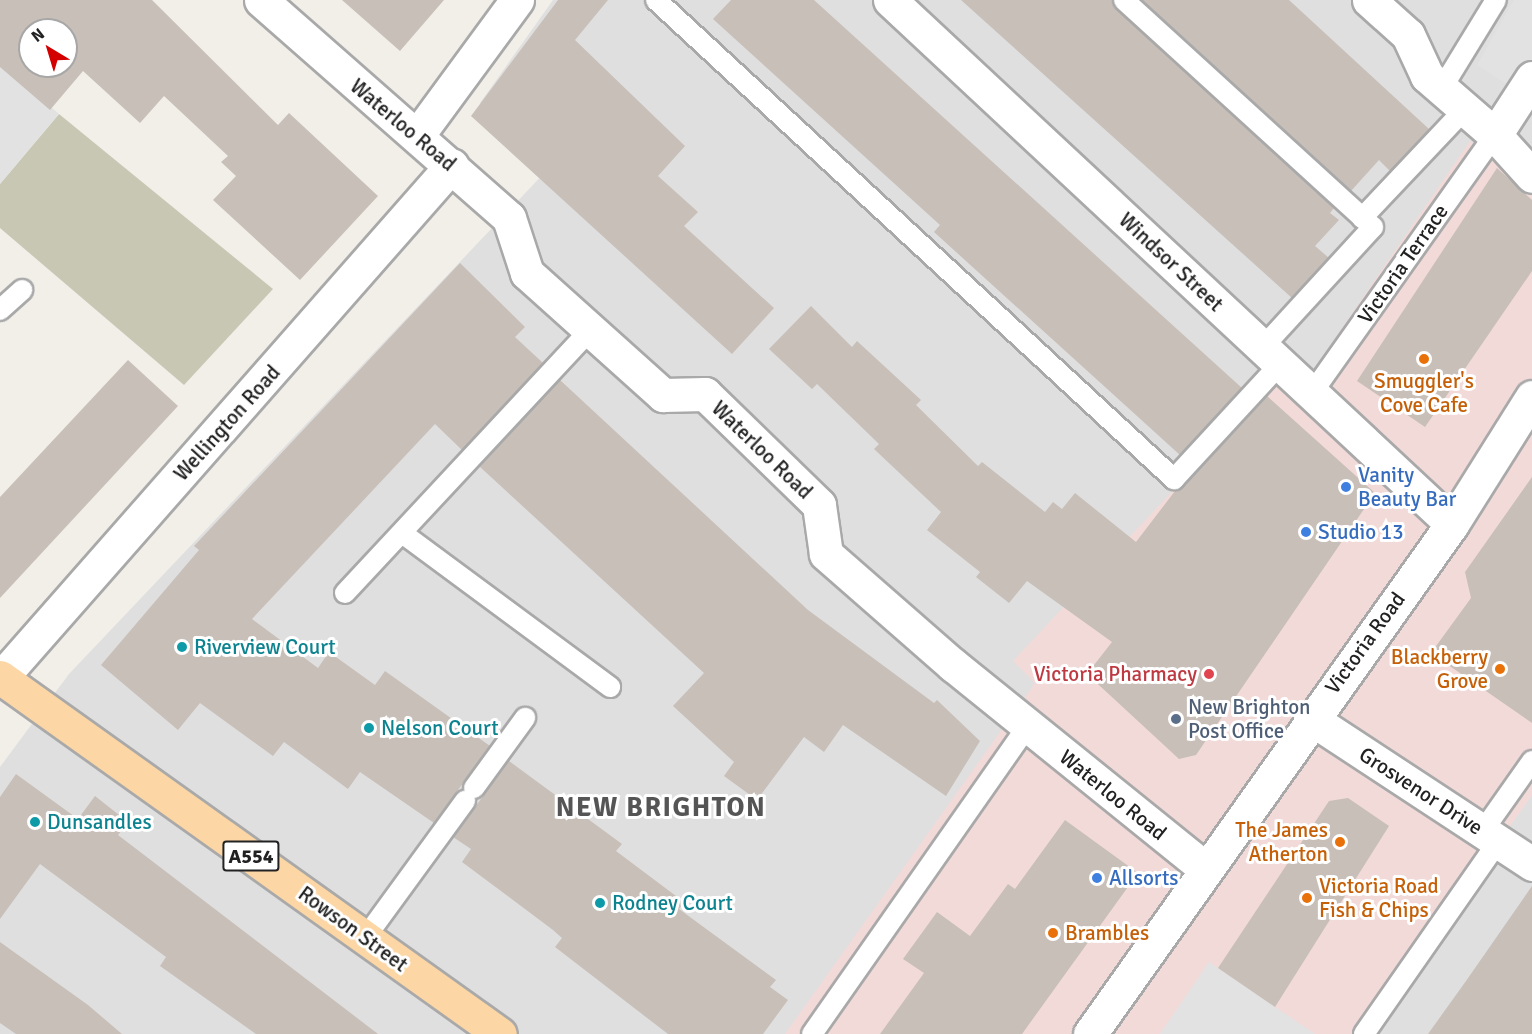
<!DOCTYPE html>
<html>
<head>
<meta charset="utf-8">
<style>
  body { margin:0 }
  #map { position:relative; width:1532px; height:1034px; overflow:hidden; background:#f2efe9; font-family:Signika,sans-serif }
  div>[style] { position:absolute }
  .residential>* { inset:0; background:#e0dfdf }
  .commercial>* { inset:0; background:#f2dad9 }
  .construction>* { inset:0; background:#c7c7b4 }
  .parking>* { inset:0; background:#e2e2e2 }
  .building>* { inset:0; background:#c7bfb8 }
  .roads { filter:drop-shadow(2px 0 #a9a9a9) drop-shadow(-2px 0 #a9a9a9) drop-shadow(0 2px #a9a9a9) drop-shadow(0 -2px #a9a9a9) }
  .lane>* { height:20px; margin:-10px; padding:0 10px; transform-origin:10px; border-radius:10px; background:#fff }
  .street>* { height:33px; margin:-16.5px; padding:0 16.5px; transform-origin:16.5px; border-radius:16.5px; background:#fff }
  .primary>* { height:33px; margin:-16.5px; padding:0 16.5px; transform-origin:16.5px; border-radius:16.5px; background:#fcd6a4 }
  .dots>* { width:16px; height:16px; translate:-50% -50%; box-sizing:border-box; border:3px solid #fff; border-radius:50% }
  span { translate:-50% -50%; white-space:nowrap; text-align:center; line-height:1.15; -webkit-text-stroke:6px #fff; paint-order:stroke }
  .shield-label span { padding:2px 4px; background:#fff; border:2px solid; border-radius:4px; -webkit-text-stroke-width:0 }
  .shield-label { font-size:20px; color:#222; font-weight:700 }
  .street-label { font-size:21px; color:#222 }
  .food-label { font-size:21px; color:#c56008 }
  .right { translate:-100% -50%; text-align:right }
  .left { translate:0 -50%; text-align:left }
  .shop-label { font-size:21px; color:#366cbe }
  .culture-label { font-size:21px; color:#0d838f }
  .health-label { font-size:21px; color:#be3a42 }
  .service-label { font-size:21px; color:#4e5e75 }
  .district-label { font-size:27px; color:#555; font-weight:700; letter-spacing:1.5px }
  .north { position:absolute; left:18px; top:18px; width:60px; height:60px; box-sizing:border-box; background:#fff; border:2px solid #a7a7a7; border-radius:50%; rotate:322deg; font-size:16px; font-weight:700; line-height:24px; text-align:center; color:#222 }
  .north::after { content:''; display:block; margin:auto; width:21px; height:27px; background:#d40000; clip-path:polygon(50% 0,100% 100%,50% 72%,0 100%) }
</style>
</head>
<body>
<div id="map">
  <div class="residential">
    <i style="clip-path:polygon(553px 0,1532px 0,1532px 1034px,0 1034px,0 767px,69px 674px,549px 168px,480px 103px)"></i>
  </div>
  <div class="commercial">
    <i style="clip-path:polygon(1470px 141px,1532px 192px,1532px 795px,1364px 1034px,785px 1034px,1035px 683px,1013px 661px,1276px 381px,1295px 397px)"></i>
  </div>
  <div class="construction">
    <i style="clip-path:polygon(59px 114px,273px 289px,184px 385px,0 228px,0 184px)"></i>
  </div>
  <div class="parking">
    <i style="clip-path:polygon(1514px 0,1532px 0,1532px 100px,1477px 65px)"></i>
    <i style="clip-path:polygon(0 62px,59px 114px,0 184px)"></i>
    <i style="clip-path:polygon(1209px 962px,1315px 1034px,1160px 1034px)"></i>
  </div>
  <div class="building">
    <i style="clip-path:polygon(evenodd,0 0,152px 0,278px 125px,289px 113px,378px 196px,300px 280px,213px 200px,236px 176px,221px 162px,228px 156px,164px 96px,140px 123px,83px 71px,50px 110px,0 67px,0 0,30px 30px,66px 30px,66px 66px,30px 66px,30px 30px)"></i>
    <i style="clip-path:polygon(342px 0,444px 0,400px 51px)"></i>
    <i style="clip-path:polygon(558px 0,608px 0,575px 40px,685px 146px,658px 176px,698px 212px,684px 226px,774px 308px,732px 354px,471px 116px)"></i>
    <i style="clip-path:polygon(731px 0,814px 0,1242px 388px,1180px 455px,934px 232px,940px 225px,713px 19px)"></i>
    <i style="clip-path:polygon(961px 0,1112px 0,1334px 208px,1330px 213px,1339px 220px,1315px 246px,1329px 258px,1292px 298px)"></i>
    <i style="clip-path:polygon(1142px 0,1289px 0,1429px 129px,1390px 171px,1379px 160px,1351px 191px)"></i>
    <i style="clip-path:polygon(1497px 168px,1532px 200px,1532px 271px,1425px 427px,1357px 381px)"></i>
    <i style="clip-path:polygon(460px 263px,525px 327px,515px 337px,543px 363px,462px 450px,435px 424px,252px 619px,318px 668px,329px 652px,375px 685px,385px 671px,490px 746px,434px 823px,360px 772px,348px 789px,284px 742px,273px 756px,200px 703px,178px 730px,101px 665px,199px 550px,194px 546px)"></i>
    <i style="clip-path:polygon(811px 306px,852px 347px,857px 341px,921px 400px,916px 405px,978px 466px,982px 462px,1045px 512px,1053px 502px,1062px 509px,1075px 493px,1136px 542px,1175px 491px,1267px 396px,1375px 493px,1196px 755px,1179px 759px,1087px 674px,1112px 642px,1027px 581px,1009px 603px,976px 577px,980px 572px,927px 530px,941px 512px,874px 449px,879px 444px,817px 384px,812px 389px,769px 349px)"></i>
    <i style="clip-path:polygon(128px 360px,178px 406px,0 598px,0 497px)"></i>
    <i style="clip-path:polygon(560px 380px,808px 610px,934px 703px,937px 700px,980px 741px,946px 796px,843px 725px,824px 752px,804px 737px,757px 800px,724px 776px,734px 762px,673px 706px,704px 673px,479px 466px)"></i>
    <i style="clip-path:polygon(1532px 477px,1532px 723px,1431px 653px,1471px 598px,1465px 572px)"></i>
    <i style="clip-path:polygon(509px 761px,622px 844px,616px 851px,684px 902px,679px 909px,776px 980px,770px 987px,788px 1000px,763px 1034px,668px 1034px,555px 947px,562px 938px,553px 930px,462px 862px,471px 849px,453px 837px)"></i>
    <i style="clip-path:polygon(16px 774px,78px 819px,95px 796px,128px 822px,118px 835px,378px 1034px,256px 1034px,160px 966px,166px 957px,40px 864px,0 919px,0 797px)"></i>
    <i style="clip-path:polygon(1348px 798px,1389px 826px,1275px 1007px,1218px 968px,1329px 801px)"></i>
    <i style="clip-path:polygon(1065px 820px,1138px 873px,1022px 1034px,880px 1034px,924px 973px,903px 959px,937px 912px,970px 936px,1008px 884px,1015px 889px)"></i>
    <i style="clip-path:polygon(1532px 886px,1532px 1034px,1428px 1034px,1466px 981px)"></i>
    <i style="clip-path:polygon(0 942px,88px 1005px,122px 1034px,16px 1034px,0 1023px)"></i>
  </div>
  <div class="roads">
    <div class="lane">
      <i style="left:656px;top:0;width:706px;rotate:42.76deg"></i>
      <i style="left:1174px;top:479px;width:156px;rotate:-47.3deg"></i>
      <i style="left:1124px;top:0;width:337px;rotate:42.4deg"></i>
      <i style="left:1373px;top:227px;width:163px;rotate:132.5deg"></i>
      <i style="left:1442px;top:88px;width:103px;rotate:-58.5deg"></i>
      <i style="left:1362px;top:218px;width:149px;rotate:-46.6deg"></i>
      <i style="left:0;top:310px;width:30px;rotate:-42deg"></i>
      <i style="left:1312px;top:393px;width:316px;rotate:-54.7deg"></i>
      <i style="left:402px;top:533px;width:259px;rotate:36.5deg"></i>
      <i style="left:345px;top:593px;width:359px;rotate:-47deg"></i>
      <i style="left:474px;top:788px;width:87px;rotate:-53.9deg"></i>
      <i style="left:1482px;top:832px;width:87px;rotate:-54.8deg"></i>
      <i style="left:365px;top:938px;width:170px;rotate:-53.9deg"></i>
      <i style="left:812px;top:1034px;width:376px;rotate:-55deg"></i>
      <i style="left:1364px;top:1034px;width:234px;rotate:-55.1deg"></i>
    </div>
    <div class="street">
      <i style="left:261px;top:0;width:330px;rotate:41.3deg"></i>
      <i style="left:509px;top:218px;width:58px;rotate:71.9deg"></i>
      <i style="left:527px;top:273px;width:183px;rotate:41.9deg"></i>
      <i style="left:663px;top:395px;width:42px;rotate:-1.4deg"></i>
      <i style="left:705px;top:394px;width:159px;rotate:44.2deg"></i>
      <i style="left:819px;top:505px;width:49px;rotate:81.9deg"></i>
      <i style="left:826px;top:554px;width:169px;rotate:41.2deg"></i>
      <i style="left:953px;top:665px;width:324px;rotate:38.9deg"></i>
      <i style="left:890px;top:0;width:768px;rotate:43deg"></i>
      <i style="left:1369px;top:0;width:52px;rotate:41.9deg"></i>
      <i style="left:1408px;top:35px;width:45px;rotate:65.1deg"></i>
      <i style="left:1427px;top:76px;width:90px;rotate:40.9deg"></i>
      <i style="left:1532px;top:78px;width:68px;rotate:123deg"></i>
      <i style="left:1495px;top:135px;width:55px;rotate:47.9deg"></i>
      <i style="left:417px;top:136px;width:169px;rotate:-53.7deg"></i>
      <i style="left:0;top:679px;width:684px;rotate:-48.67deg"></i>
      <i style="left:1310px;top:718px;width:266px;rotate:33.3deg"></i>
      <i style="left:1090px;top:1034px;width:625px;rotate:-54.63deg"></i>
      <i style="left:1452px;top:524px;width:150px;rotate:-57.8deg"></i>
    </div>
    <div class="primary">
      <i style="left:0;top:677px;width:614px;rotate:35.53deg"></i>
    </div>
  </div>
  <div class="dots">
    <i style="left:1424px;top:359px;background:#e8710a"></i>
    <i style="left:1346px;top:487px;background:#3f7fe0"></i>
    <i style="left:1306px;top:532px;background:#3f7fe0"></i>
    <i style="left:182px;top:647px;background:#0f9aa8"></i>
    <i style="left:1500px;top:669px;background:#e8710a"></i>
    <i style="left:1209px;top:674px;background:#e0444e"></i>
    <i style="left:1176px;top:719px;background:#5c6f8a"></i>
    <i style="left:369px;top:728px;background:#0f9aa8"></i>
    <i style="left:35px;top:822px;background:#0f9aa8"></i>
    <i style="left:1340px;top:842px;background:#e8710a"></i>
    <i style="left:1097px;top:878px;background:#3f7fe0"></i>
    <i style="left:1307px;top:898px;background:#e8710a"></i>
    <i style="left:600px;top:903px;background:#0f9aa8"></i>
    <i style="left:1053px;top:933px;background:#e8710a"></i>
  </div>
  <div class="shield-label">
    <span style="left:251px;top:856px">A554</span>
  </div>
  <div class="street-label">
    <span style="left:403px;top:125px;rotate:40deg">Waterloo Road</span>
    <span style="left:1171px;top:262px;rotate:43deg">Windsor Street</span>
    <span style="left:1403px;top:264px;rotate:-55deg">Victoria Terrace</span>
    <span style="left:227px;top:423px;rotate:-48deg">Wellington Road</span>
    <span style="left:762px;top:450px;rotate:44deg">Waterloo Road</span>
    <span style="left:1365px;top:643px;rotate:-54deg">Victoria Road</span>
    <span style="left:1421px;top:791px;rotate:33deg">Grosvenor Drive</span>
    <span style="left:1113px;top:795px;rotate:39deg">Waterloo Road</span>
    <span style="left:353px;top:929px;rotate:36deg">Rowson Street</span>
  </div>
  <div class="food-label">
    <span style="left:1424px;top:393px">Smuggler's<br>Cove Cafe</span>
    <span class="right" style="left:1488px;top:669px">Blackberry<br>Grove</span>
    <span class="right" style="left:1328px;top:842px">The James<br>Atherton</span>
    <span class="left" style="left:1319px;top:898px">Victoria Road<br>Fish &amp; Chips</span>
    <span class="left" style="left:1065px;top:933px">Brambles</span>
  </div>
  <div class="shop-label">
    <span class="left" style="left:1358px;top:487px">Vanity<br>Beauty Bar</span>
    <span class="left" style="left:1318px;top:532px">Studio 13</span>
    <span class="left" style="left:1109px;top:878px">Allsorts</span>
  </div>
  <div class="culture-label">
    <span class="left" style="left:194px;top:647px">Riverview Court</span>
    <span class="left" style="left:381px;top:728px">Nelson Court</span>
    <span class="left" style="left:47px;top:822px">Dunsandles</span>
    <span class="left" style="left:612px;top:903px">Rodney Court</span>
  </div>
  <div class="health-label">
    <span class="right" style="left:1197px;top:674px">Victoria Pharmacy</span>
  </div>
  <div class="service-label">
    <span class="left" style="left:1188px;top:719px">New Brighton<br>Post Office</span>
  </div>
  <div class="district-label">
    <span style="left:661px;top:808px">NEW BRIGHTON</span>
  </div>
  <div class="north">N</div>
</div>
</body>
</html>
